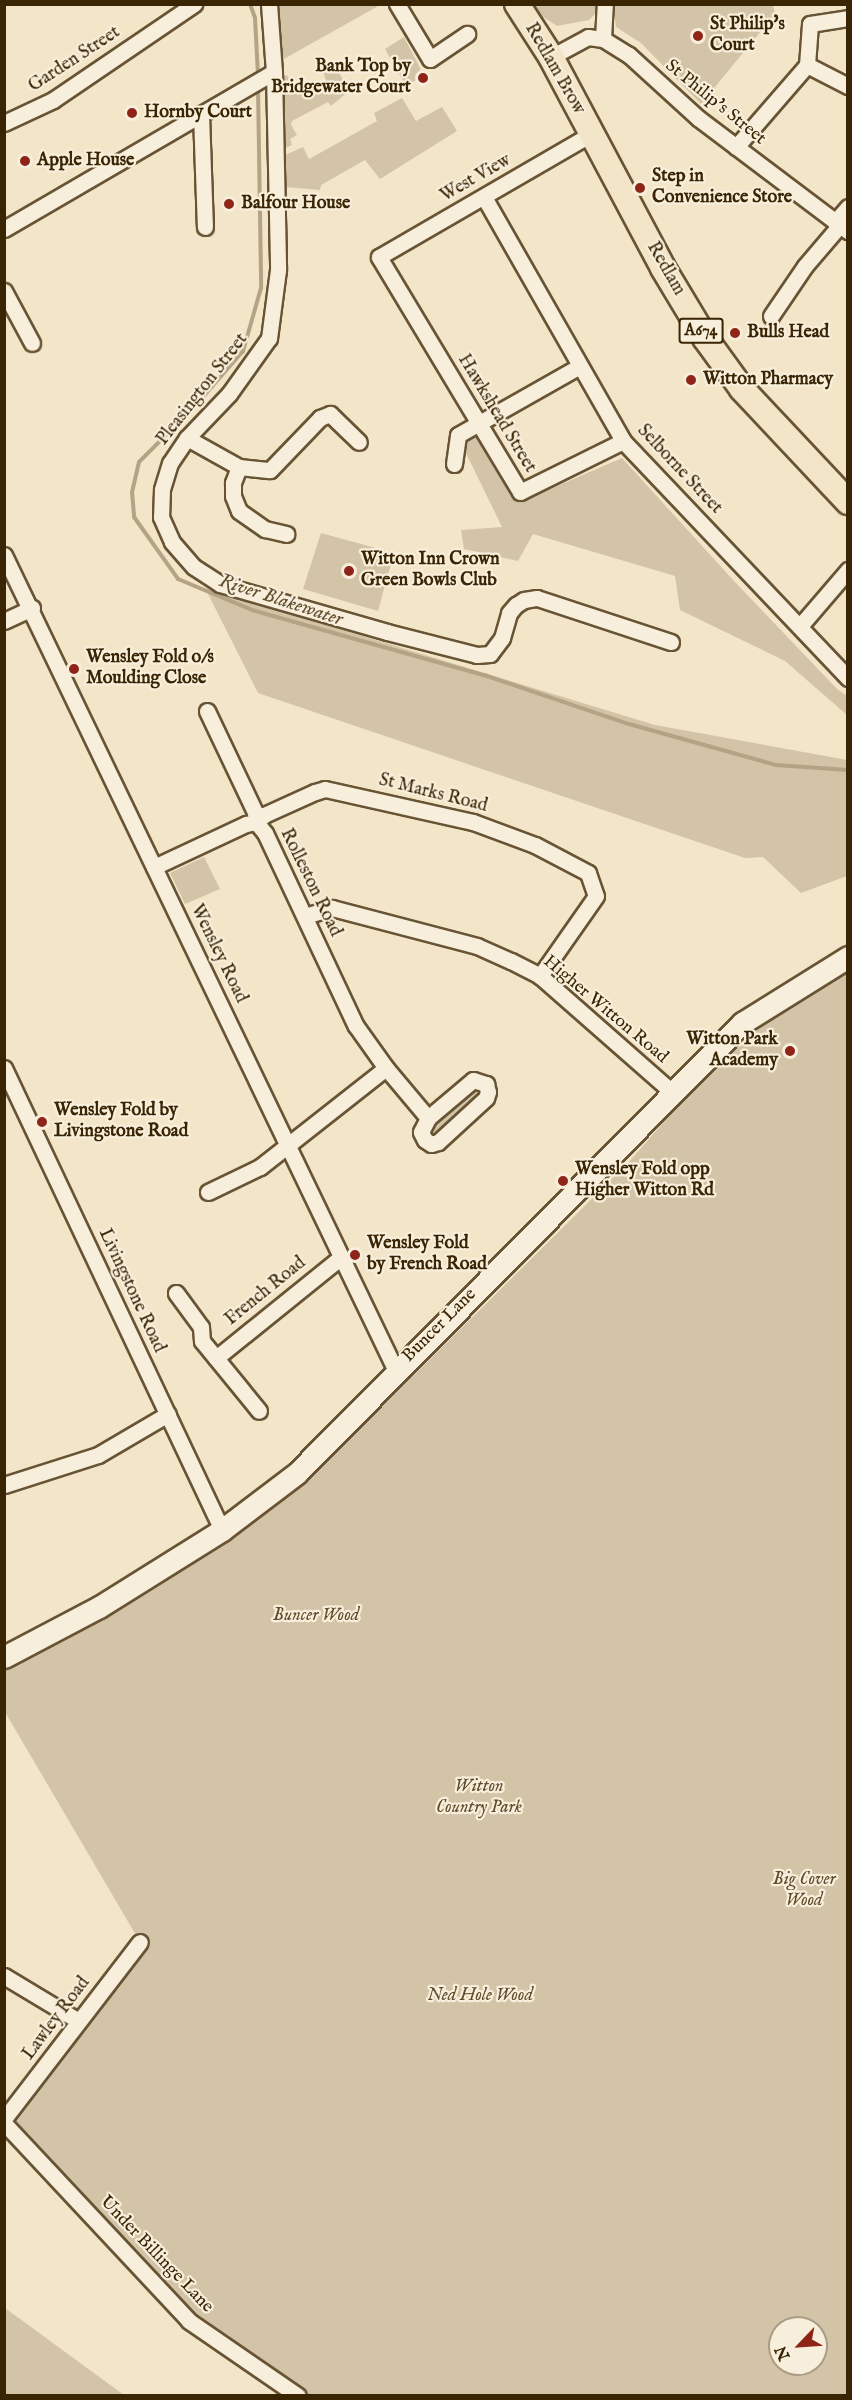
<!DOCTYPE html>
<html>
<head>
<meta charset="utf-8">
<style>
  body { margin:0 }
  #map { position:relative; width:852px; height:2400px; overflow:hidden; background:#f3e5c8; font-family:"IM FELL English",serif }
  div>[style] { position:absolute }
  .green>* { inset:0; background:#d3c4a7 }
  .stream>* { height:4px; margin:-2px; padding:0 2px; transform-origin:2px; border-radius:2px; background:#b4a385 }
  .roads { filter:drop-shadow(2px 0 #685434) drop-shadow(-2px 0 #685434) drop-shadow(0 2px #685434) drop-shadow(0 -2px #685434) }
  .minor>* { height:15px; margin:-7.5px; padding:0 7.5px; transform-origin:7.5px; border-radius:7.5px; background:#f7eedb }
  .secondary>* { height:21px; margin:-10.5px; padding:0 10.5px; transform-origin:10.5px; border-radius:10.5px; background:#f7eedb }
  .primary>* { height:24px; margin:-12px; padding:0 12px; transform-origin:12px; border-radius:12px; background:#f3e5c8 }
  .dots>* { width:16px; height:16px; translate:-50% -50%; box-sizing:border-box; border:3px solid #f7eedb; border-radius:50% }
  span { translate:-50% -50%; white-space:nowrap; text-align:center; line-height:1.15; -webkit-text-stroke:4.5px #f7eedb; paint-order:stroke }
  .shield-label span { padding:2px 4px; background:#f7eedb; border:2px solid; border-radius:4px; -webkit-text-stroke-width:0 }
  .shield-label { font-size:16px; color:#392403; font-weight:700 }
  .poi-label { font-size:18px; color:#392403; font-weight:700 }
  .left { translate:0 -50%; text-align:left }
  .right { translate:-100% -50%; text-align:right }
  .street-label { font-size:18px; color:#392403 }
  .park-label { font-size:18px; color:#604c2c; font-style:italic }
  .water-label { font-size:20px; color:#645030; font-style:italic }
  .frame { position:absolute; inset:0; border:6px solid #392403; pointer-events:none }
  .north { position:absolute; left:768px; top:2316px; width:60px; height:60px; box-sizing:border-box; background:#f7eedb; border:2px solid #ab9d85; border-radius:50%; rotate:245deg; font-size:16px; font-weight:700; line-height:24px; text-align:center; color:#392403 }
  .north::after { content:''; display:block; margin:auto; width:21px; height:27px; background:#8f2418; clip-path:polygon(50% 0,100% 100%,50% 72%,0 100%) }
</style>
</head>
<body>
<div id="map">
  <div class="green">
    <i style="clip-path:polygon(277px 4px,380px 4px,380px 5px,282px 60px)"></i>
    <i style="clip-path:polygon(534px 5px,596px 5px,595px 14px,589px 20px,557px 26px,543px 17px)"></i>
    <i style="clip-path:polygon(613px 5px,773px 5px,775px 14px,701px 104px,641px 43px,616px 27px)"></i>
    <i style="clip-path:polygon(404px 37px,420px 68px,421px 77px,406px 86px,385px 49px)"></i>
    <i style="clip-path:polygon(335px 65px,349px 91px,331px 106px,328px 102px,292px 121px,291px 125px,297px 135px,290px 139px,292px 145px,283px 149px,282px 77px,287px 75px,298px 95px,326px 80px,323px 71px)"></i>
    <i style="clip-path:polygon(402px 98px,416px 121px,442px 107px,457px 131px,380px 179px,365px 160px,321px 185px,320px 190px,285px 187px,283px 156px,303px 147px,309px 159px,377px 121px,374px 113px)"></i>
    <i style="clip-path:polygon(477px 433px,520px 502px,622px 458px,734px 581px,837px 689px,847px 696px,847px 715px,785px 661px,680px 610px,675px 576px,533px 534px,518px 561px,464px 549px,461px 530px,502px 527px,463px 447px)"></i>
    <i style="clip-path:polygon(321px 533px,394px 553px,378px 611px,303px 589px)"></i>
    <i style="clip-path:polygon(205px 588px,655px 725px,847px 760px,847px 876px,801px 893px,763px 857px,745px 858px,258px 693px)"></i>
    <i style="clip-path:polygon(204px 857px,220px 889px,185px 904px,170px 873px)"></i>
    <i style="clip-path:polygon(evenodd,847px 972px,847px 2395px,298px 2395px,189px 2321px,5px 2123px,140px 1942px,5px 1712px,5px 1657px,99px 1607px,322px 1447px,414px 1375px,628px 1163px,695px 1086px,750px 1035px,793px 1004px,847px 972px,780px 2328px,816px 2328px,816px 2364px,780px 2364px,780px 2328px)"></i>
    <i style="clip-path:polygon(478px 1086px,482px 1094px,435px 1141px,425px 1131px,470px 1087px)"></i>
    <i style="clip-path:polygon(5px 2308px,124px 2395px,5px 2395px)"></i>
  </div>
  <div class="stream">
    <i style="left:250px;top:4px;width:15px;rotate:70deg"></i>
    <i style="left:255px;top:18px;width:58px;rotate:87deg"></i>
    <i style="left:258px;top:86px;width:202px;rotate:89.1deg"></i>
    <i style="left:261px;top:288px;width:66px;rotate:105.9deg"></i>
    <i style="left:243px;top:351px;width:73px;rotate:131.1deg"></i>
    <i style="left:195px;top:406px;width:79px;rotate:135deg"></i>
    <i style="left:139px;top:462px;width:31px;rotate:103deg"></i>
    <i style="left:132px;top:492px;width:25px;rotate:85deg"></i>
    <i style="left:134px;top:517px;width:76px;rotate:54.6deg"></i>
    <i style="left:178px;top:579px;width:80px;rotate:22.7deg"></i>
    <i style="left:252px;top:610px;width:241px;rotate:15.7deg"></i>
    <i style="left:484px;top:675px;width:153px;rotate:18.7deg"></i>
    <i style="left:629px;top:724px;width:153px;rotate:15.6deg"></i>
    <i style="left:776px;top:765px;width:72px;rotate:4deg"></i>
  </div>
  <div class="roads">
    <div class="minor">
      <i style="left:269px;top:4px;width:68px;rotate:85.8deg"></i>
      <i style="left:274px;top:72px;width:198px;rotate:88.8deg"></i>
      <i style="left:278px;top:270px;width:69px;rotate:97.5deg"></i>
      <i style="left:269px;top:338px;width:69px;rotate:125.5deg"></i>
      <i style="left:229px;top:394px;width:61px;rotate:133.7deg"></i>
      <i style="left:187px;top:438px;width:30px;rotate:124deg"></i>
      <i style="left:170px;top:463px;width:28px;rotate:107deg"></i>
      <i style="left:162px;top:490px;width:27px;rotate:92deg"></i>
      <i style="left:161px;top:517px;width:27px;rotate:66deg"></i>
      <i style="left:172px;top:542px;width:33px;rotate:49deg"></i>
      <i style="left:194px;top:567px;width:31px;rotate:33deg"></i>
      <i style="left:220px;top:584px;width:174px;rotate:16deg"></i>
      <i style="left:387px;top:632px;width:93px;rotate:14.3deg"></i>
      <i style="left:477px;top:655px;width:13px;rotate:-4deg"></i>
      <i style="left:490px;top:654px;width:20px;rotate:-53deg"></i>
      <i style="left:502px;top:638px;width:26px;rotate:-74deg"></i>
      <i style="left:509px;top:613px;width:11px;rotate:-49deg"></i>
      <i style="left:516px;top:605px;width:9px;rotate:-32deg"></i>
      <i style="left:524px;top:600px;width:13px;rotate:-9deg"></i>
      <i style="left:537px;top:598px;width:141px;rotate:18.2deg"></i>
      <i style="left:397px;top:4px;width:64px;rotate:59deg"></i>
      <i style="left:430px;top:59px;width:45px;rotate:-34deg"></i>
      <i style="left:603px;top:39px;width:35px;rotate:-87deg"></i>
      <i style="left:551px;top:57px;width:42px;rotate:-28.4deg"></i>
      <i style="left:588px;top:37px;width:15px;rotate:8deg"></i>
      <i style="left:603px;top:39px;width:31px;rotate:32deg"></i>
      <i style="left:629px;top:55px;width:93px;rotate:42.4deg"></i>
      <i style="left:698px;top:118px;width:188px;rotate:37deg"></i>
      <i style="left:807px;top:65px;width:46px;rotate:27.1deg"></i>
      <i style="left:201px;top:114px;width:113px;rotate:88deg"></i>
      <i style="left:4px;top:123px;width:54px;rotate:-25.1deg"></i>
      <i style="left:53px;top:100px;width:171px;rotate:-34.2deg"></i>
      <i style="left:591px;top:134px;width:245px;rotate:149.9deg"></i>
      <i style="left:379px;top:257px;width:274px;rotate:59deg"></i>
      <i style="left:520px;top:492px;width:115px;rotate:-26.3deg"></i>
      <i style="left:736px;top:147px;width:108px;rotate:-49.1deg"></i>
      <i style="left:807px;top:65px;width:41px;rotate:-85.8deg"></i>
      <i style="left:810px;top:24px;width:38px;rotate:-9deg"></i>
      <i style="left:484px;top:197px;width:281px;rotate:60.3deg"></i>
      <i style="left:623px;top:441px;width:327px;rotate:46.5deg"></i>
      <i style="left:835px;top:222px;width:20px;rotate:-49deg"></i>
      <i style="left:4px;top:229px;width:312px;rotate:-30.2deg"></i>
      <i style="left:4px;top:291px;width:59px;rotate:61.7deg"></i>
      <i style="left:771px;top:316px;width:60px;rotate:-55.8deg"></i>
      <i style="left:805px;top:266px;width:54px;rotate:-49.5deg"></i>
      <i style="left:187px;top:438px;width:60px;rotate:29.1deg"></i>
      <i style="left:239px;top:467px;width:31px;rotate:6deg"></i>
      <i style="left:270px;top:470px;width:72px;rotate:-46.1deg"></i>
      <i style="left:320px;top:418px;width:11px;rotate:-22deg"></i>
      <i style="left:330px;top:414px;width:40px;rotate:44deg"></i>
      <i style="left:454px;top:464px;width:29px;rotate:-82deg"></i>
      <i style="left:458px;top:435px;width:140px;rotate:-29.5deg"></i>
      <i style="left:239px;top:467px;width:17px;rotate:111deg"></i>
      <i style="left:233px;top:483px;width:13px;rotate:90deg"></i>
      <i style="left:233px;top:496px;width:16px;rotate:68deg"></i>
      <i style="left:239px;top:511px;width:32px;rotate:35deg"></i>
      <i style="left:265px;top:529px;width:22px;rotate:13deg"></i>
      <i style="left:4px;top:555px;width:905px;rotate:64.34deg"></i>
      <i style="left:4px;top:621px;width:31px;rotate:-25deg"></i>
      <i style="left:800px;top:626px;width:74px;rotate:-49.4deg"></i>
      <i style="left:207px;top:711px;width:112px;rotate:64.6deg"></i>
      <i style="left:255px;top:812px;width:10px;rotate:84deg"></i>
      <i style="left:256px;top:822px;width:14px;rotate:51deg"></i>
      <i style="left:265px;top:833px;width:213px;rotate:64.8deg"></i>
      <i style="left:356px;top:1026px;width:52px;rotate:54.5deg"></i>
      <i style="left:386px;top:1068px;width:65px;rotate:50deg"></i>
      <i style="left:154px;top:867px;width:102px;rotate:-25.1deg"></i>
      <i style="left:246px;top:824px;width:10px;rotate:-11deg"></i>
      <i style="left:256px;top:822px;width:11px;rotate:-41deg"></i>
      <i style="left:264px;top:815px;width:56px;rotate:-24.3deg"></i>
      <i style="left:315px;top:792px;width:10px;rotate:-17deg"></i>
      <i style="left:325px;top:789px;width:152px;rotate:12.6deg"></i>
      <i style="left:473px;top:822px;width:66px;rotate:20.4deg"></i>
      <i style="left:535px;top:845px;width:60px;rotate:27.8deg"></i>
      <i style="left:588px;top:873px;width:24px;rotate:71deg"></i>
      <i style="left:596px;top:896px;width:98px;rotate:125deg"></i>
      <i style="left:305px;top:916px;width:28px;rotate:-17deg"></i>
      <i style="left:332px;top:908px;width:150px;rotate:14.7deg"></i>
      <i style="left:477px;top:946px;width:37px;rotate:24deg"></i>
      <i style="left:511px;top:961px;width:33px;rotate:27deg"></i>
      <i style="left:540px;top:976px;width:174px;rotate:41.3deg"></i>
      <i style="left:4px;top:1068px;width:511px;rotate:64.74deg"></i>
      <i style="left:473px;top:1080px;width:14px;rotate:17deg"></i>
      <i style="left:486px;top:1084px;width:8px;rotate:76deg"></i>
      <i style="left:488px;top:1092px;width:6px;rotate:108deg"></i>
      <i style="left:486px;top:1098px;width:65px;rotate:137.5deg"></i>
      <i style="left:438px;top:1142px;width:7px;rotate:164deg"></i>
      <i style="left:431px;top:1144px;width:7px;rotate:-146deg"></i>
      <i style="left:425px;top:1140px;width:9px;rotate:-117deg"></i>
      <i style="left:421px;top:1132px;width:16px;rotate:-63deg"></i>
      <i style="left:428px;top:1118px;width:59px;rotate:-40.2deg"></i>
      <i style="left:208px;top:1192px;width:58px;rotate:-25.7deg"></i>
      <i style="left:260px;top:1167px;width:160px;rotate:-38.2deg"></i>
      <i style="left:176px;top:1293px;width:42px;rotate:53.7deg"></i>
      <i style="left:201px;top:1327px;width:14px;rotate:86deg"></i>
      <i style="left:202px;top:1341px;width:90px;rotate:50.8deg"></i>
      <i style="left:216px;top:1358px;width:161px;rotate:-38.9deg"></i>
      <i style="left:4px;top:1485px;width:99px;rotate:-17.7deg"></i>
      <i style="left:98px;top:1455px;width:81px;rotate:-30.4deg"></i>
      <i style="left:4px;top:1976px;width:87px;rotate:31deg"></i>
      <i style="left:4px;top:2119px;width:223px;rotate:-52.5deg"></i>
      <i style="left:4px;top:2123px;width:271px;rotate:46.9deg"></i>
      <i style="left:189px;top:2321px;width:132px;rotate:34.5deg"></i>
    </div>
    <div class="secondary">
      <i style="left:4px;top:1657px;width:107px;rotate:-27.8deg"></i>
      <i style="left:99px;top:1607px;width:145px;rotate:-32deg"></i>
      <i style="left:222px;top:1530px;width:94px;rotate:-37.2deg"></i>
      <i style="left:297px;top:1473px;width:633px;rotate:-45.32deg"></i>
      <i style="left:742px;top:1023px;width:125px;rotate:-31.9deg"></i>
    </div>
    <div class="primary">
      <i style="left:517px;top:4px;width:63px;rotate:57.3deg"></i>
      <i style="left:551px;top:57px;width:239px;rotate:62deg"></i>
      <i style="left:663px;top:268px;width:82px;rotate:59deg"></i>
      <i style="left:705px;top:338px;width:63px;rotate:54deg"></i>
      <i style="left:742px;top:389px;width:155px;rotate:46.8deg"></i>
    </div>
  </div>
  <div class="dots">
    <i style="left:698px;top:36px;background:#8f2418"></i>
    <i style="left:423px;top:78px;background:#8f2418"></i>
    <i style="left:132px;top:113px;background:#8f2418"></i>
    <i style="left:25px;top:161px;background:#8f2418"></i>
    <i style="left:640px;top:188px;background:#8f2418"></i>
    <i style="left:229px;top:204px;background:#8f2418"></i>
    <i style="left:735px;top:333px;background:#8f2418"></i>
    <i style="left:691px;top:380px;background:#8f2418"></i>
    <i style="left:349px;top:571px;background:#8f2418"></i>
    <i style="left:74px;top:669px;background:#8f2418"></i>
    <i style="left:790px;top:1051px;background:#8f2418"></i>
    <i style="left:42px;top:1122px;background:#8f2418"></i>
    <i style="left:563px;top:1181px;background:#8f2418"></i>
    <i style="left:355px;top:1255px;background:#8f2418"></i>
  </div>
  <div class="shield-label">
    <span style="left:701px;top:331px">A674</span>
  </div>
  <div class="poi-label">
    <span class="left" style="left:710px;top:36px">St Philip's<br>Court</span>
    <span class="right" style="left:411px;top:78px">Bank Top by<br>Bridgewater Court</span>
    <span class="left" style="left:144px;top:113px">Hornby Court</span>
    <span class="left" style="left:37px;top:161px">Apple House</span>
    <span class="left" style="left:652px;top:188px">Step in<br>Convenience Store</span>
    <span class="left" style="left:241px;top:204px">Balfour House</span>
    <span class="left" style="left:747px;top:333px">Bulls Head</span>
    <span class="left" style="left:703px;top:380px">Witton Pharmacy</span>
    <span class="left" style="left:361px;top:571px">Witton Inn Crown<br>Green Bowls Club</span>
    <span class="left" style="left:86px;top:669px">Wensley Fold o/s<br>Moulding Close</span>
    <span class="right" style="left:778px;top:1051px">Witton Park<br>Academy</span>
    <span class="left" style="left:54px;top:1122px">Wensley Fold by<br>Livingstone Road</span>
    <span class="left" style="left:575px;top:1181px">Wensley Fold opp<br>Higher Witton Rd</span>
    <span class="left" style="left:367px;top:1255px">Wensley Fold<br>by French Road</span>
  </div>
  <div class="street-label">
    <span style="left:75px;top:60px;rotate:-33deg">Garden Street</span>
    <span style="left:554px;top:69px;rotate:60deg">Redlam Brow</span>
    <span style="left:715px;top:103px;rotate:39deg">St Philip's Street</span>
    <span style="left:476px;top:179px;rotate:-30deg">West View</span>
    <span style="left:665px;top:269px;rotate:60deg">Redlam</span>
    <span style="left:203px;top:390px;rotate:-52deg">Pleasington Street</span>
    <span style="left:496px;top:414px;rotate:59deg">Hawkshead Street</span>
    <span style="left:679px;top:470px;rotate:47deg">Selborne Street</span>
    <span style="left:433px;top:794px;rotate:14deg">St Marks Road</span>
    <span style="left:310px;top:883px;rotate:64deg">Rolleston Road</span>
    <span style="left:218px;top:954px;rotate:64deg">Wensley Road</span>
    <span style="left:605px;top:1010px;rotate:40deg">Higher Witton Road</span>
    <span style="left:131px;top:1291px;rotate:65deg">Livingstone Road</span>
    <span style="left:266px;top:1292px;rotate:-39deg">French Road</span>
    <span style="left:440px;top:1326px;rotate:-45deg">Buncer Lane</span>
    <span style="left:57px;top:2019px;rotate:-53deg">Lawley Road</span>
    <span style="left:156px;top:2255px;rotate:46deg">Under Billinge Lane</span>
  </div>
  <div class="park-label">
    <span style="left:316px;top:1616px">Buncer Wood</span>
    <span style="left:479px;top:1798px">Witton<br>Country Park</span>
    <span style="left:804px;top:1891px">Big Cover<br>Wood</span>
    <span style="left:480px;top:1996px">Ned Hole Wood</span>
  </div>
  <div class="water-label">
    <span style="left:281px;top:600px;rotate:18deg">River Blakewater</span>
  </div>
  <div class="frame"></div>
  <div class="north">N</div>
</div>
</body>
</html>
